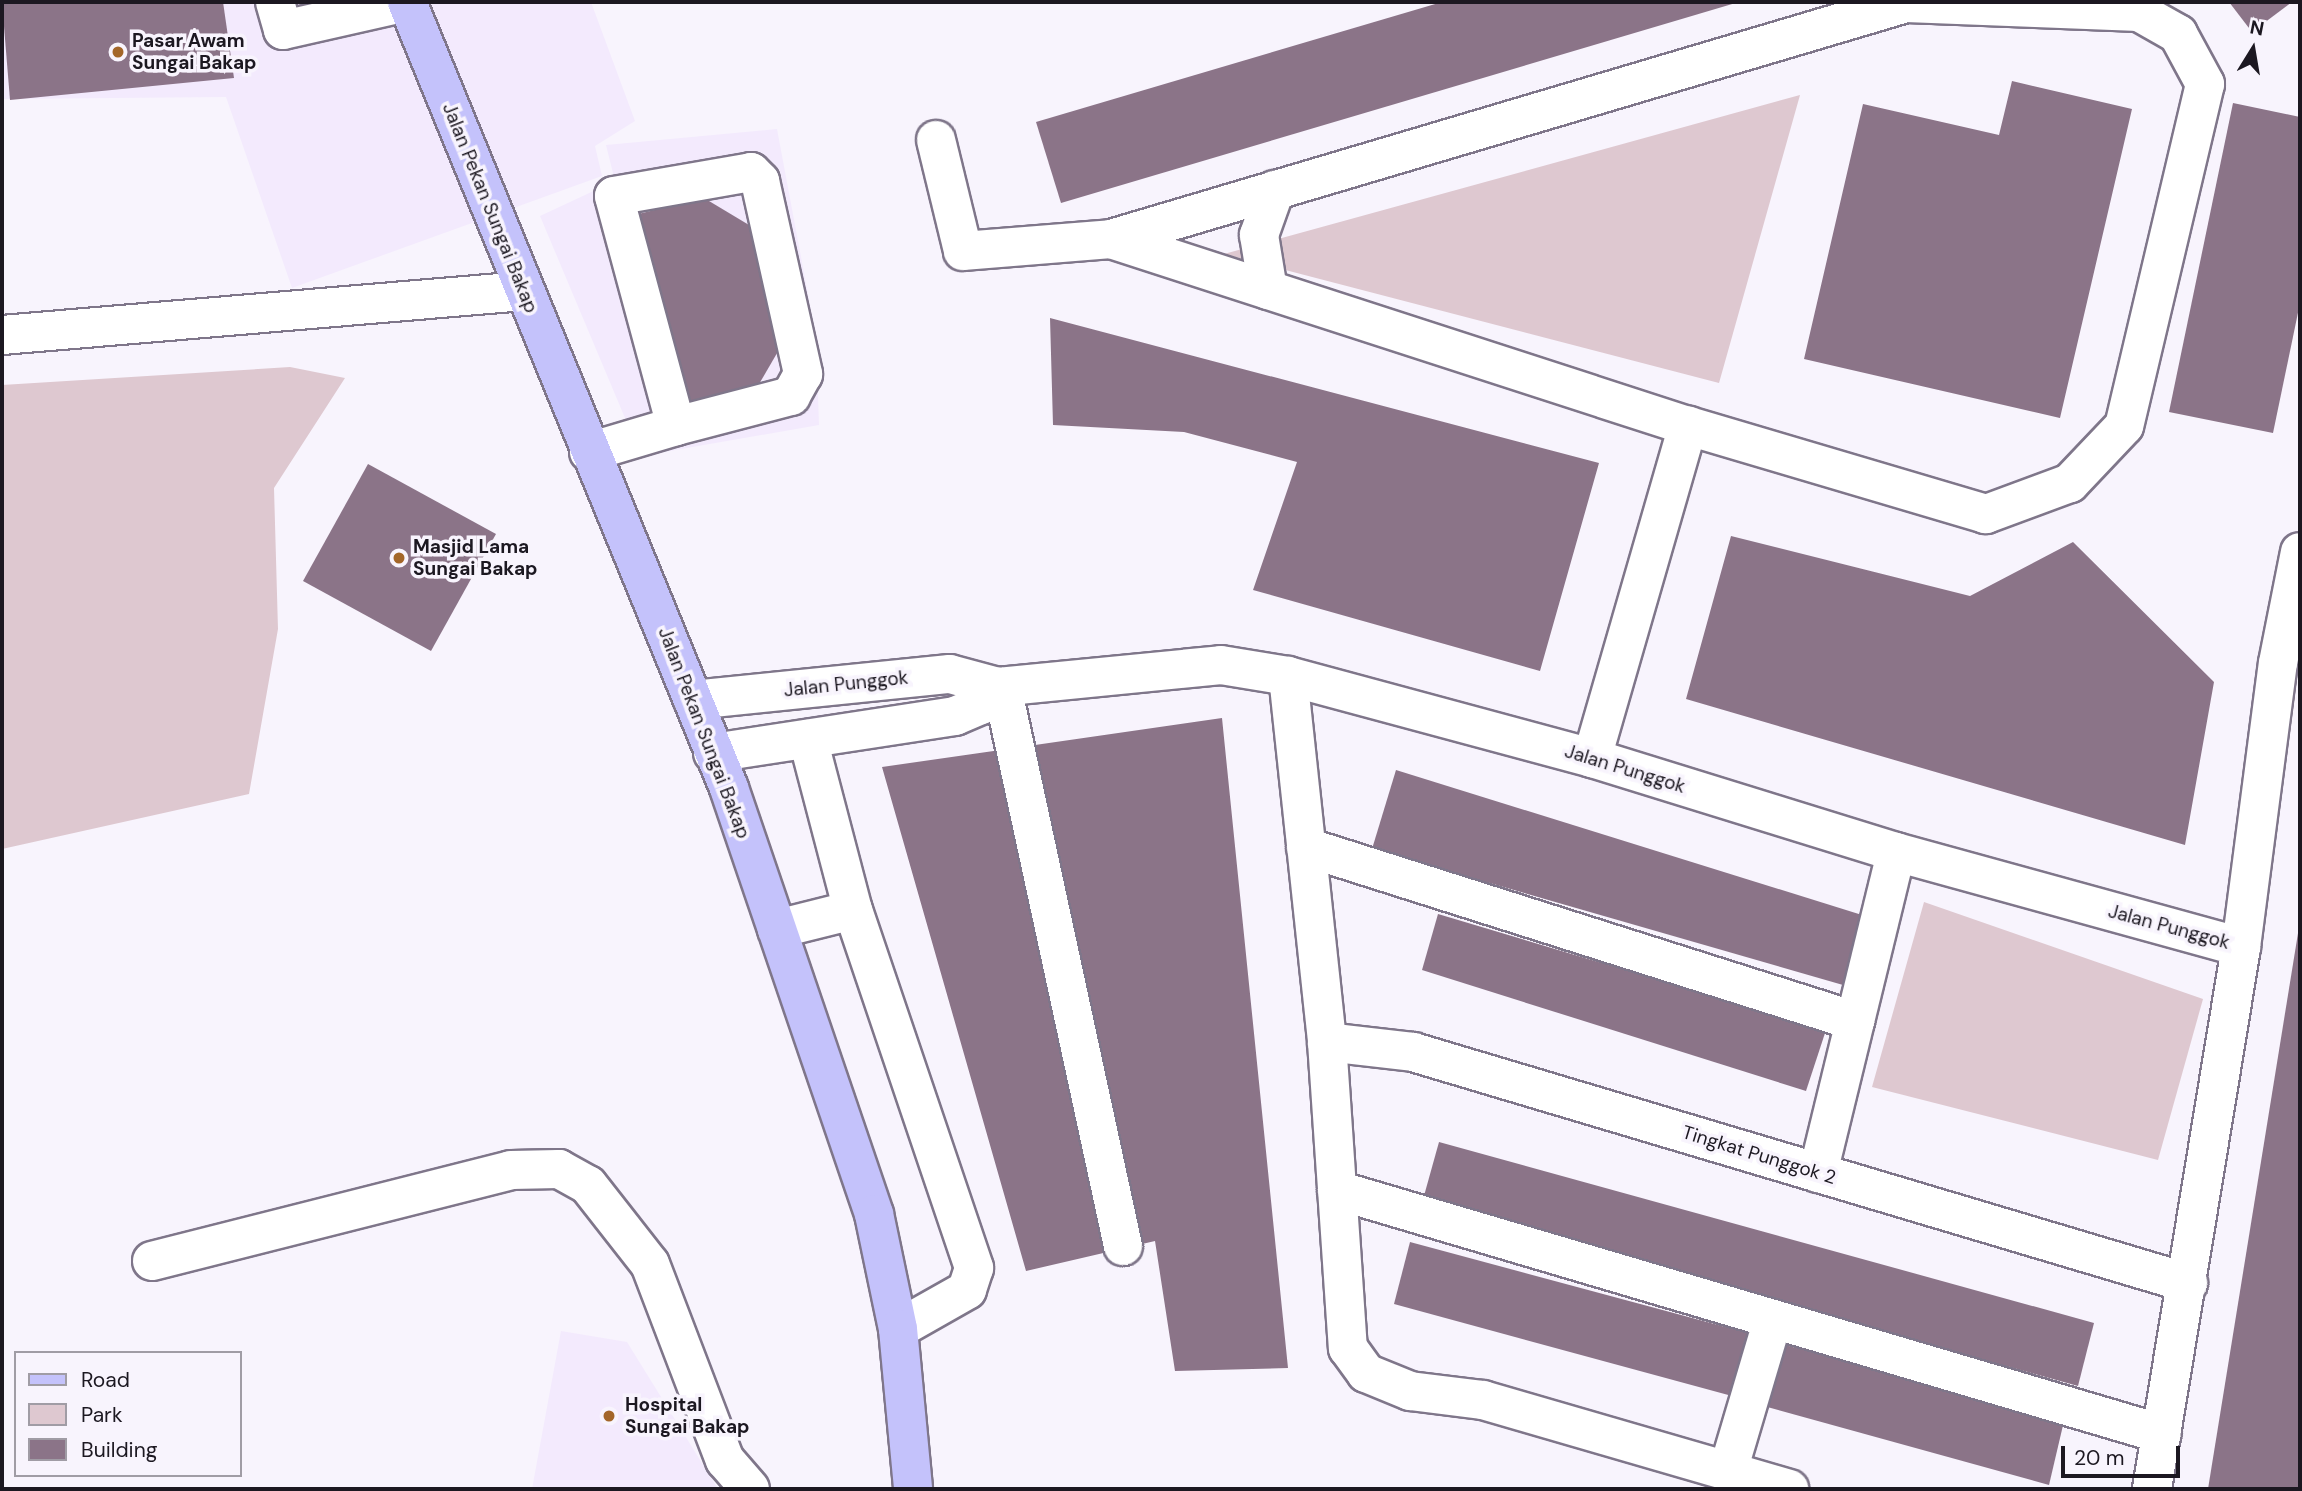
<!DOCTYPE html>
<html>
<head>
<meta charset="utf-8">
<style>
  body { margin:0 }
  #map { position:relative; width:2302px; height:1491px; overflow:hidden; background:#f8f4fd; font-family:"DM Sans",sans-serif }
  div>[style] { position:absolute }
  .built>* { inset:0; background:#f3eafd }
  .green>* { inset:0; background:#dec8d0 }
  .building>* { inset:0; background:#8b7488 }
  .roads { filter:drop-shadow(2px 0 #7f768a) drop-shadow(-2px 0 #7f768a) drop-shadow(0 2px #7f768a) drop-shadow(0 -2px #7f768a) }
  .minor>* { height:38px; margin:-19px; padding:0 19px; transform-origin:19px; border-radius:19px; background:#fff }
  .major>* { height:38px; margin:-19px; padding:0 19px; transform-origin:19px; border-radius:19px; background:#c4c2fb }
  .dots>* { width:19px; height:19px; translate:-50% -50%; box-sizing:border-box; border:4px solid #f8f4fd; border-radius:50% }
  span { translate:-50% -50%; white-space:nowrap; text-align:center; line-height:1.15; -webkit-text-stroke:7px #f8f4fd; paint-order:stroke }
  .poi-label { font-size:19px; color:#1c1821; font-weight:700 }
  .left { translate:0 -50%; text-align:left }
  .street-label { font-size:19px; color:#1c1821 }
  .frame { position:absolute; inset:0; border:4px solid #1c1821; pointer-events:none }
  .legend { position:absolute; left:14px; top:1351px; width:228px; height:126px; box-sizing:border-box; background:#f8f4fd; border:2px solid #a09ca5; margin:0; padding:9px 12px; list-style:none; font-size:21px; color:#1c1821 }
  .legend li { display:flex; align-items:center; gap:14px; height:35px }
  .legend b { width:35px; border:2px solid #a09ca5 }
  .north { position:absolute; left:2218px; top:14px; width:70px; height:70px; -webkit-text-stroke:5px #f8f4fd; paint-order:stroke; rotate:11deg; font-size:19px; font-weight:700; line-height:28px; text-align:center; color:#1c1821 }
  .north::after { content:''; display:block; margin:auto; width:24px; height:32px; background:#1c1821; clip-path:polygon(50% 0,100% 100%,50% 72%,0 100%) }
  .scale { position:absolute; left:2061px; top:1446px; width:119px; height:32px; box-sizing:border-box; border:4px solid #1c1821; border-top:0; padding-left:9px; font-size:21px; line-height:24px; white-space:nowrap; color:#1c1821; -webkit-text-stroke:5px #f8f4fd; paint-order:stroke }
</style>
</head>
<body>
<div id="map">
  <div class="built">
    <i style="clip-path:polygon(2px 2px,591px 2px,635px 121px,595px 146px,602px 176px,292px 288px,226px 97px,2px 99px)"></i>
    <i style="clip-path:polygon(777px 129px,816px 337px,819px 425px,641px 456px,540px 216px,615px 181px,606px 145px)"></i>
    <i style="clip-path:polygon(561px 1331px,627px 1342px,718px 1489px,532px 1489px)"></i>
  </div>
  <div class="green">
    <i style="clip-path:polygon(1800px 95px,1719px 383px,1224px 254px)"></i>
    <i style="clip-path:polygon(290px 367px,345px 378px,274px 488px,278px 629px,249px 794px,2px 849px,2px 385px)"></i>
    <i style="clip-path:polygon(1924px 902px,2203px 999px,2158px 1160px,1872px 1087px)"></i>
  </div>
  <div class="building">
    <i style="clip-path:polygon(2px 2px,223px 2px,234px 78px,10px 100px)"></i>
    <i style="clip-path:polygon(1442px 2px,1739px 2px,1061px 203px,1036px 122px)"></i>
    <i style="clip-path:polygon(2229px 2px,2292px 2px,2252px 32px)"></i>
    <i style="clip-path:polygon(2012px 81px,2132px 109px,2060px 418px,1804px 359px,1863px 104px,1999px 135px)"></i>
    <i style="clip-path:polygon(2233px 103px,2300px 117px,2300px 303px,2273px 433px,2169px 412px)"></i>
    <i style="clip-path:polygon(704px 198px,759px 231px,787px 336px,751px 398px,687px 406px,634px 215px)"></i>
    <i style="clip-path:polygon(1050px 318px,1599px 463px,1540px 671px,1253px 590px,1297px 462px,1184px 432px,1053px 425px)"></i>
    <i style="clip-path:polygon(368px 464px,496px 534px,431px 651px,303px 581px)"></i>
    <i style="clip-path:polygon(1731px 536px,1970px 596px,2073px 542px,2214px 682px,2185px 845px,1686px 699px)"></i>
    <i style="clip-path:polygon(1222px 718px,1288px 1368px,1175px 1371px,1155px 1241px,1026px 1271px,882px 767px)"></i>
    <i style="clip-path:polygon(1396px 770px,1862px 915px,1843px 985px,1372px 849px)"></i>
    <i style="clip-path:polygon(1438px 914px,1826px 1030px,1806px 1091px,1422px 970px)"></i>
    <i style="clip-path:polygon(2299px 927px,2300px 1489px,2208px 1489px)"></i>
    <i style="clip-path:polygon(1439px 1142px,2094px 1323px,2078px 1386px,1422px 1203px)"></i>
    <i style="clip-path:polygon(1410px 1242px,1748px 1333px,1732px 1396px,1394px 1304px)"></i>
    <i style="clip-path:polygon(1782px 1344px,2064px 1421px,2049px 1485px,1760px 1405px)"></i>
  </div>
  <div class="roads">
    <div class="minor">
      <i style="left:275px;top:2px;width:29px;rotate:74deg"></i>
      <i style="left:283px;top:30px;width:127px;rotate:-12.7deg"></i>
      <i style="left:936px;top:140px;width:114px;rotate:76.3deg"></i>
      <i style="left:963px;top:251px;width:148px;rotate:-4.6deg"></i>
      <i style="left:1111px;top:239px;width:829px;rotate:-16.53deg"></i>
      <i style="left:1906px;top:3px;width:233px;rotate:2.2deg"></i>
      <i style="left:2139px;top:12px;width:45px;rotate:29.4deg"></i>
      <i style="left:2178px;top:34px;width:57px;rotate:61.6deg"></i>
      <i style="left:2205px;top:84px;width:351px;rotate:103.3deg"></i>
      <i style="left:2124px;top:426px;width:79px;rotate:133.5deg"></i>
      <i style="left:2070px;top:483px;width:90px;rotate:159.7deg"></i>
      <i style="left:1986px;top:514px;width:311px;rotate:-163.5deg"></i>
      <i style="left:1688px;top:426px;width:607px;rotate:-162.04deg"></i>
      <i style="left:1268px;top:290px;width:56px;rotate:-99.3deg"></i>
      <i style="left:1259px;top:235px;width:48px;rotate:-70.4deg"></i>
      <i style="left:2px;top:335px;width:524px;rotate:-4.82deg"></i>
      <i style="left:589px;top:452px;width:91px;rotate:-16.6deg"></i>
      <i style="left:676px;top:426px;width:238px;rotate:-105.1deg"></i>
      <i style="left:614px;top:196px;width:139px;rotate:-9.9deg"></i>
      <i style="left:751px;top:172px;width:13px;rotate:45deg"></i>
      <i style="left:760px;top:181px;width:198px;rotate:77.4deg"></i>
      <i style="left:803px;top:374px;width:25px;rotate:119deg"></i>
      <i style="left:791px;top:396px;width:119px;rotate:165.4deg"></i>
      <i style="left:1288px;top:676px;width:368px;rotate:83.9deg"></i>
      <i style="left:1327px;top:1042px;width:307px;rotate:86.1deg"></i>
      <i style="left:1348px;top:1348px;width:31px;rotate:54deg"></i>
      <i style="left:1366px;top:1373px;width:48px;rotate:22.2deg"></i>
      <i style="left:1410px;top:1391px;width:74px;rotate:7deg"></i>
      <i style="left:1483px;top:1400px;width:319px;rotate:16.2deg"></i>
      <i style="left:1002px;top:687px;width:572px;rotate:77.79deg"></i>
      <i style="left:693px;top:700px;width:258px;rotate:-5.8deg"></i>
      <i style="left:950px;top:674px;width:50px;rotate:15.2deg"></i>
      <i style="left:998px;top:687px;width:224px;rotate:-5.6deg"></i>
      <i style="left:1221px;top:665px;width:68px;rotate:9.3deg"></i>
      <i style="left:1288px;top:676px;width:315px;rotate:15.1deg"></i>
      <i style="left:1592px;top:758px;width:318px;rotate:17.2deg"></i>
      <i style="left:1896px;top:852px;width:358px;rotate:15.4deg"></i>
      <i style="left:808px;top:739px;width:177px;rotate:75.3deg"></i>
      <i style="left:853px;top:910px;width:378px;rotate:71.3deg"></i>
      <i style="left:974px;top:1268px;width:23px;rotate:108deg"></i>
      <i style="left:967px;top:1290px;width:79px;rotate:150.5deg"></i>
      <i style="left:713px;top:753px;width:245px;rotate:-8.7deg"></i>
      <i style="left:955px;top:716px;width:28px;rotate:-23deg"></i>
      <i style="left:981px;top:705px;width:25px;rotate:-47deg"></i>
      <i style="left:1592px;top:758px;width:346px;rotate:-73.9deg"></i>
      <i style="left:1306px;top:847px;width:576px;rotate:17.59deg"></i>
      <i style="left:777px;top:929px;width:78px;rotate:-14deg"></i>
      <i style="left:1327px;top:1042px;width:87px;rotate:6.6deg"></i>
      <i style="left:1413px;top:1052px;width:809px;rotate:16.6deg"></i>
      <i style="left:1818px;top:1173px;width:330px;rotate:-76.3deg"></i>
      <i style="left:1337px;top:1190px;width:860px;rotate:16.48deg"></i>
      <i style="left:152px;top:1261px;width:370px;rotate:-14.2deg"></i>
      <i style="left:511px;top:1170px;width:48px;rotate:-1.2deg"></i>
      <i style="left:559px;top:1169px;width:33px;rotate:29deg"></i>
      <i style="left:588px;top:1185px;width:100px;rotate:51.9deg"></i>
      <i style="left:650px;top:1264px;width:210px;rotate:69.1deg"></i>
      <i style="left:725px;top:1460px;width:38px;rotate:49deg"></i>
      <i style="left:1728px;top:1471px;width:155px;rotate:-73.5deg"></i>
      <i style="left:2152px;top:1489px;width:549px;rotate:-80.67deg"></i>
      <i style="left:2241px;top:947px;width:286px;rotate:-82.6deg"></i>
      <i style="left:2278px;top:663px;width:113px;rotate:-78.8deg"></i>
    </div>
    <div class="major">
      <i style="left:407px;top:2px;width:849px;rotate:67.72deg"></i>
      <i style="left:729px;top:788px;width:450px;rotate:71.2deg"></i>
      <i style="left:874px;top:1214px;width:117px;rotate:78.2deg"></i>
      <i style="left:898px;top:1329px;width:161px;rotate:84.6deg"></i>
    </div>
  </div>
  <div class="dots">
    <i style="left:118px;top:52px;background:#a36629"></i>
    <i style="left:399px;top:558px;background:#a36629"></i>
    <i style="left:609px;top:1416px;background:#a36629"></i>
  </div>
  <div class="poi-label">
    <span class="left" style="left:132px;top:52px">Pasar Awam<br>Sungai Bakap</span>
    <span class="left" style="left:413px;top:558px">Masjid Lama<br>Sungai Bakap</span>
    <span class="left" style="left:625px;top:1416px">Hospital<br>Sungai Bakap</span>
  </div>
  <div class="street-label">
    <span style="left:490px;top:208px;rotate:68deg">Jalan Pekan Sungai Bakap</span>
    <span style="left:846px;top:684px;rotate:-6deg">Jalan Punggok</span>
    <span style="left:704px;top:733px;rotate:69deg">Jalan Pekan Sungai Bakap</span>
    <span style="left:1625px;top:769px;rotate:17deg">Jalan Punggok</span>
    <span style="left:2169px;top:927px;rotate:15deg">Jalan Punggok</span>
    <span style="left:1759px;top:1155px;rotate:17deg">Tingkat Punggok 2</span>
  </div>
  <div class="frame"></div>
  <ul class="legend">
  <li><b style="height:9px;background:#c4c2fb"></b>Road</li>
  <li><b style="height:19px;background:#dec8d0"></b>Park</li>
  <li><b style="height:19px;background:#8b7488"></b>Building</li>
  </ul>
  <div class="north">N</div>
  <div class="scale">20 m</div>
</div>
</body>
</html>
